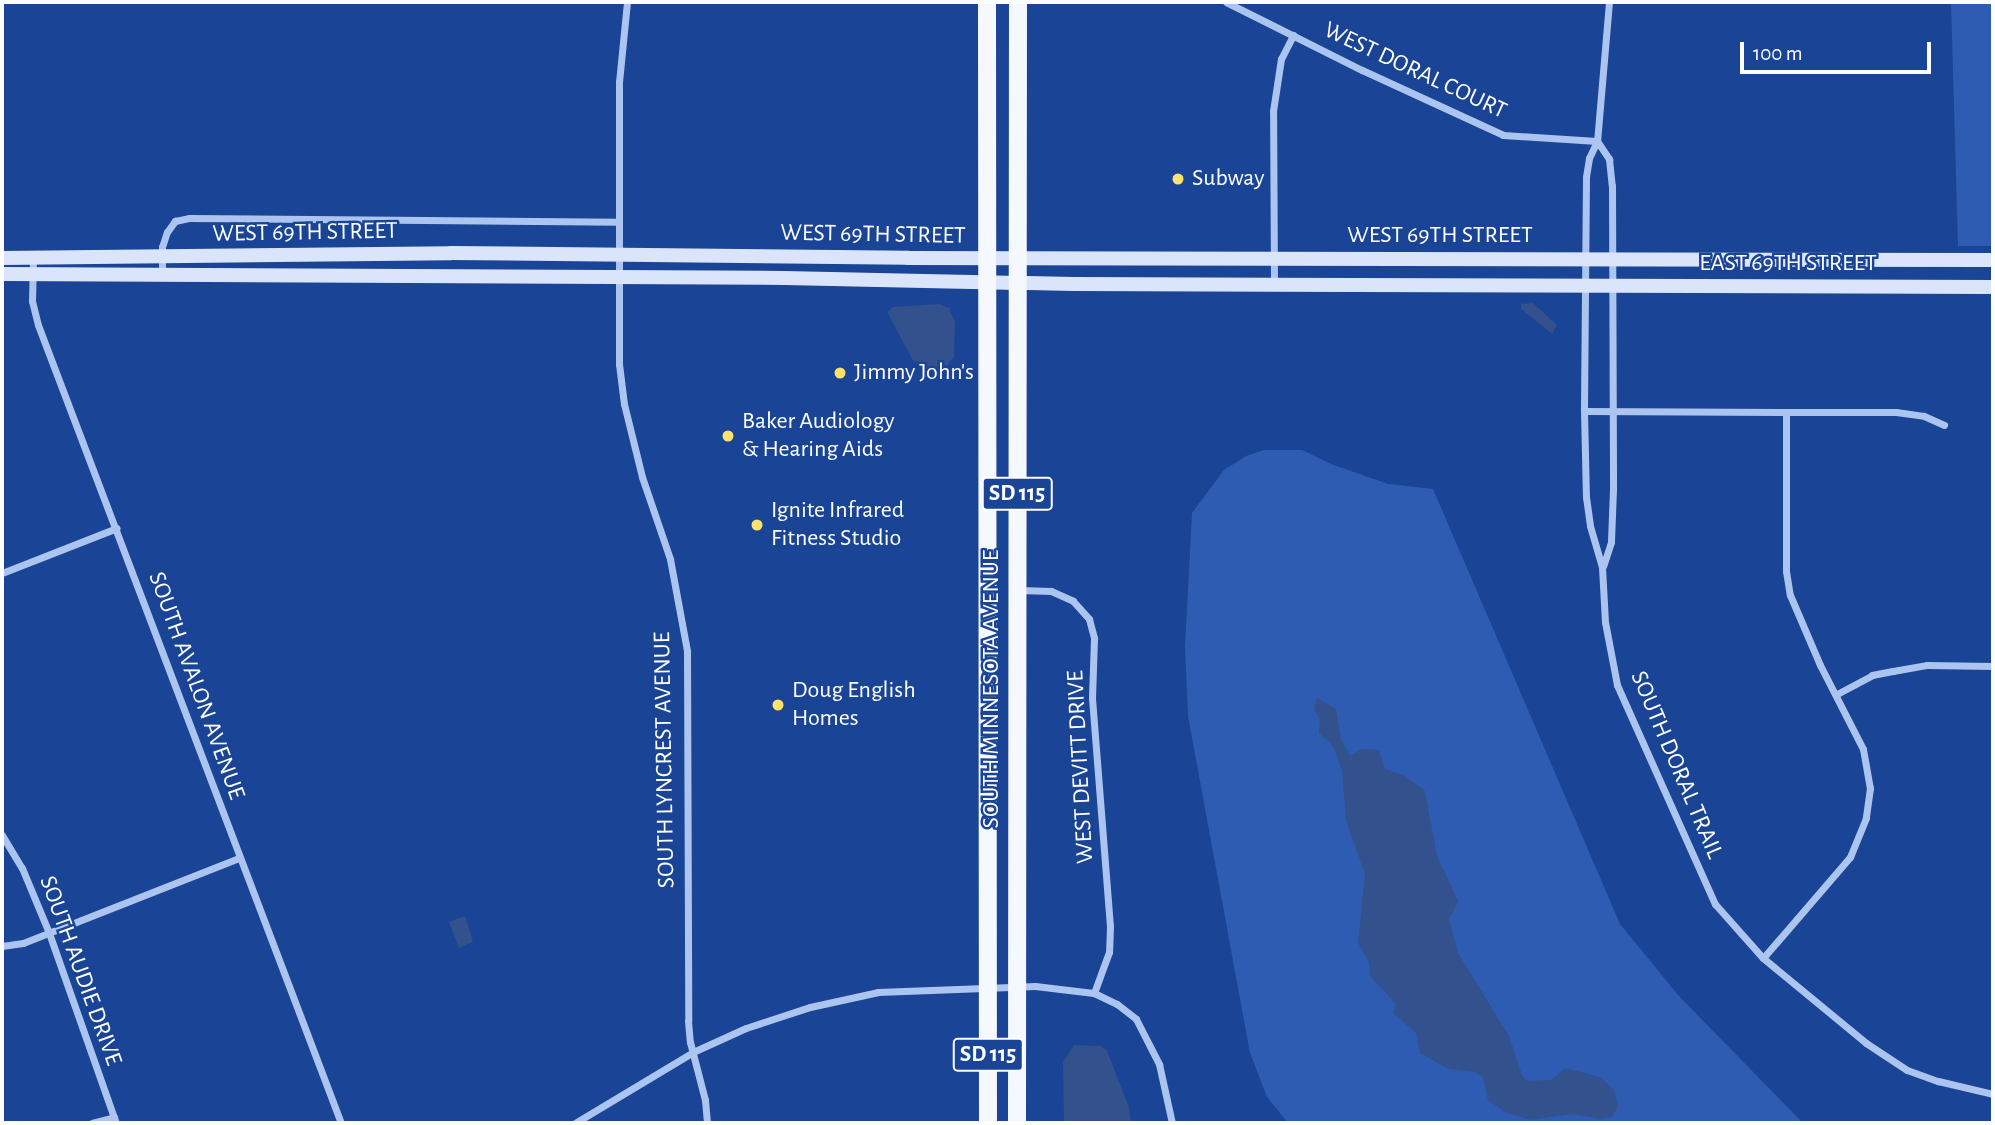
<!DOCTYPE html>
<html>
<head>
<meta charset="utf-8">
<style>
  body { margin:0 }
  #map { position:relative; width:1995px; height:1125px; overflow:hidden; background:#1a4495; font-family:"Alegreya Sans",sans-serif }
  div>[style] { position:absolute }
  .green>* { inset:0; background:#2e5cb3 }
  .water>* { inset:0; background:#32518d }
  .street>* { height:7px; margin:-3.5px; padding:0 3.5px; transform-origin:3.5px; border-radius:3.5px; background:#acc4f0 }
  .secondary>* { height:14px; margin:-7px; padding:0 7px; transform-origin:7px; border-radius:7px; background:#dae5fb }
  .primary>* { height:18px; margin:-9px; padding:0 9px; transform-origin:9px; border-radius:9px; background:#f5f8ff }
  .dots>* { width:19px; height:19px; translate:-50% -50%; box-sizing:border-box; border:4px solid #1a4495; border-radius:50% }
  span { translate:-50% -50%; white-space:nowrap; text-align:center; line-height:1.15; -webkit-text-stroke:5px #1a4495; paint-order:stroke }
  .shield-label span { padding:2px 5px; background:#1a4495; border:2px solid; border-radius:5px; -webkit-text-stroke-width:0 }
  .shield-label { font-size:23px; color:#fff; font-weight:700 }
  .street-label { font-size:24px; color:#fff }
  .poi-label { font-size:24px; color:#fff }
  .left { translate:0 -50%; text-align:left }
  .frame { position:absolute; inset:0; border:4px solid #fff; pointer-events:none }
  .scale { position:absolute; left:1740px; top:42px; width:191px; height:32px; box-sizing:border-box; border:4px solid #fff; border-top:0; padding-left:9px; font-size:21px; line-height:24px; white-space:nowrap; color:#fff; -webkit-text-stroke:5px #1a4495; paint-order:stroke }
</style>
</head>
<body>
<div id="map">
  <div class="green">
    <i style="clip-path:polygon(1951px 2px,1993px 2px,1993px 246px,1958px 246px)"></i>
    <i style="clip-path:polygon(1264px 450px,1302px 450px,1331px 464px,1388px 484px,1433px 489px,1620px 924px,1678px 995px,1803px 1123px,1288px 1123px,1267px 1097px,1250px 1053px,1188px 716px,1185px 647px,1192px 513px,1224px 470px,1246px 456px)"></i>
  </div>
  <div class="water">
    <i style="clip-path:polygon(1533px 303px,1557px 325px,1552px 334px,1521px 309px,1521px 304px)"></i>
    <i style="clip-path:polygon(939px 304px,949px 308px,955px 322px,954px 357px,947px 366px,929px 372px,912px 359px,887px 312px,893px 307px)"></i>
    <i style="clip-path:polygon(1317px 698px,1336px 709px,1341px 740px,1350px 756px,1362px 749px,1379px 750px,1385px 769px,1405px 776px,1425px 791px,1437px 856px,1458px 901px,1449px 919px,1458px 953px,1509px 1036px,1522px 1075px,1527px 1081px,1551px 1080px,1565px 1068px,1600px 1077px,1614px 1090px,1618px 1106px,1612px 1117px,1600px 1119px,1571px 1114px,1530px 1120px,1505px 1112px,1488px 1100px,1483px 1077px,1475px 1072px,1448px 1069px,1420px 1053px,1416px 1033px,1393px 1013px,1396px 1004px,1370px 976px,1369px 962px,1358px 943px,1365px 874px,1346px 820px,1342px 771px,1333px 746px,1319px 733px,1320px 719px,1314px 710px)"></i>
    <i style="clip-path:polygon(465px 916px,473px 942px,459px 948px,449px 922px)"></i>
    <i style="clip-path:polygon(1074px 1045px,1101px 1046px,1107px 1051px,1129px 1107px,1131px 1123px,1064px 1123px,1063px 1062px)"></i>
  </div>
  <div class="street">
    <i style="left:627px;top:2px;width:80px;rotate:95.7deg"></i>
    <i style="left:619px;top:82px;width:282px;rotate:90deg"></i>
    <i style="left:619px;top:364px;width:40px;rotate:82.9deg"></i>
    <i style="left:624px;top:404px;width:75px;rotate:76.1deg"></i>
    <i style="left:642px;top:477px;width:87px;rotate:71.1deg"></i>
    <i style="left:670px;top:559px;width:94px;rotate:79.5deg"></i>
    <i style="left:687px;top:651px;width:370px;rotate:89.8deg"></i>
    <i style="left:688px;top:1021px;width:21px;rotate:85deg"></i>
    <i style="left:690px;top:1042px;width:60px;rotate:75.5deg"></i>
    <i style="left:705px;top:1100px;width:23px;rotate:85deg"></i>
    <i style="left:1226px;top:2px;width:152px;rotate:26.6deg"></i>
    <i style="left:1362px;top:70px;width:155px;rotate:24.7deg"></i>
    <i style="left:1503px;top:135px;width:94px;rotate:3.7deg"></i>
    <i style="left:1609px;top:2px;width:140px;rotate:94.9deg"></i>
    <i style="left:1597px;top:141px;width:19px;rotate:115deg"></i>
    <i style="left:1589px;top:158px;width:19px;rotate:99deg"></i>
    <i style="left:1586px;top:177px;width:234px;rotate:90.5deg"></i>
    <i style="left:1584px;top:411px;width:86px;rotate:88.7deg"></i>
    <i style="left:1586px;top:497px;width:29px;rotate:82deg"></i>
    <i style="left:1590px;top:526px;width:43px;rotate:73.7deg"></i>
    <i style="left:1602px;top:567px;width:55px;rotate:86.9deg"></i>
    <i style="left:1605px;top:622px;width:64px;rotate:79.2deg"></i>
    <i style="left:1617px;top:685px;width:240px;rotate:65.9deg"></i>
    <i style="left:1715px;top:904px;width:72px;rotate:48.4deg"></i>
    <i style="left:1763px;top:958px;width:134px;rotate:39.5deg"></i>
    <i style="left:1866px;top:1043px;width:49px;rotate:33.4deg"></i>
    <i style="left:1907px;top:1070px;width:33px;rotate:20deg"></i>
    <i style="left:1938px;top:1081px;width:57px;rotate:13.3deg"></i>
    <i style="left:1597px;top:141px;width:22px;rotate:56deg"></i>
    <i style="left:1609px;top:159px;width:27px;rotate:84deg"></i>
    <i style="left:1612px;top:186px;width:303px;rotate:89.8deg"></i>
    <i style="left:1613px;top:489px;width:53px;rotate:92.2deg"></i>
    <i style="left:1611px;top:542px;width:25px;rotate:108deg"></i>
    <i style="left:33px;top:258px;width:43px;rotate:91.3deg"></i>
    <i style="left:32px;top:301px;width:25px;rotate:76deg"></i>
    <i style="left:38px;top:325px;width:854px;rotate:69.21deg"></i>
    <i style="left:162px;top:275px;width:28px;rotate:-90deg"></i>
    <i style="left:162px;top:247px;width:16px;rotate:-72deg"></i>
    <i style="left:167px;top:232px;width:14px;rotate:-54deg"></i>
    <i style="left:175px;top:221px;width:14px;rotate:-12deg"></i>
    <i style="left:189px;top:218px;width:428px;rotate:0.5deg"></i>
    <i style="left:1274px;top:284px;width:173px;rotate:-90.3deg"></i>
    <i style="left:1273px;top:111px;width:53px;rotate:-81.3deg"></i>
    <i style="left:1281px;top:59px;width:27px;rotate:-63deg"></i>
    <i style="left:1584px;top:411px;width:202px;rotate:0.3deg"></i>
    <i style="left:1786px;top:412px;width:159px;rotate:90deg"></i>
    <i style="left:1786px;top:571px;width:24px;rotate:81deg"></i>
    <i style="left:1790px;top:595px;width:76px;rotate:66.8deg"></i>
    <i style="left:1820px;top:665px;width:94px;rotate:62.9deg"></i>
    <i style="left:1863px;top:749px;width:40px;rotate:80deg"></i>
    <i style="left:1870px;top:788px;width:30px;rotate:98deg"></i>
    <i style="left:1866px;top:818px;width:42px;rotate:112.3deg"></i>
    <i style="left:1850px;top:857px;width:133px;rotate:130.7deg"></i>
    <i style="left:1786px;top:412px;width:110px"></i>
    <i style="left:1896px;top:412px;width:28px;rotate:8deg"></i>
    <i style="left:1924px;top:416px;width:22px;rotate:24deg"></i>
    <i style="left:2px;top:573px;width:123px;rotate:-21.4deg"></i>
    <i style="left:1019px;top:590px;width:32px;rotate:2deg"></i>
    <i style="left:1051px;top:591px;width:24px;rotate:24deg"></i>
    <i style="left:1073px;top:601px;width:24px;rotate:48deg"></i>
    <i style="left:1089px;top:619px;width:20px;rotate:75deg"></i>
    <i style="left:1094px;top:638px;width:60px;rotate:91.9deg"></i>
    <i style="left:1092px;top:698px;width:229px;rotate:85.5deg"></i>
    <i style="left:1110px;top:926px;width:26px;rotate:92deg"></i>
    <i style="left:1109px;top:952px;width:44px;rotate:110.1deg"></i>
    <i style="left:1837px;top:694px;width:40px;rotate:-28deg"></i>
    <i style="left:1872px;top:675px;width:21px;rotate:-11deg"></i>
    <i style="left:1893px;top:671px;width:35px;rotate:-10deg"></i>
    <i style="left:1927px;top:665px;width:66px;rotate:0.9deg"></i>
    <i style="left:2px;top:835px;width:39px;rotate:59deg"></i>
    <i style="left:22px;top:868px;width:70px;rotate:67.4deg"></i>
    <i style="left:49px;top:933px;width:201px;rotate:70.6deg"></i>
    <i style="left:2px;top:946px;width:21px;rotate:-8deg"></i>
    <i style="left:23px;top:943px;width:232px;rotate:-21.5deg"></i>
    <i style="left:92px;top:1123px;width:23px;rotate:-15deg"></i>
    <i style="left:575px;top:1123px;width:138px;rotate:-31deg"></i>
    <i style="left:693px;top:1052px;width:58px;rotate:-24.4deg"></i>
    <i style="left:746px;top:1028px;width:67px;rotate:-18.2deg"></i>
    <i style="left:810px;top:1007px;width:70px;rotate:-12.4deg"></i>
    <i style="left:878px;top:992px;width:157px;rotate:-2.2deg"></i>
    <i style="left:1035px;top:986px;width:59px;rotate:6.8deg"></i>
    <i style="left:1094px;top:993px;width:25px;rotate:26deg"></i>
    <i style="left:1117px;top:1004px;width:24px;rotate:38deg"></i>
    <i style="left:1136px;top:1019px;width:51px;rotate:62.9deg"></i>
    <i style="left:1159px;top:1064px;width:60px;rotate:77.6deg"></i>
  </div>
  <div class="secondary">
    <i style="left:2px;top:258px;width:449px;rotate:-0.6deg"></i>
    <i style="left:451px;top:253px;width:457px;rotate:0.6deg"></i>
    <i style="left:908px;top:258px;width:1085px;rotate:0.11deg"></i>
    <i style="left:2px;top:274px;width:782px;rotate:0.29deg"></i>
    <i style="left:784px;top:278px;width:290px;rotate:1.2deg"></i>
    <i style="left:1074px;top:284px;width:919px;rotate:0.19deg"></i>
  </div>
  <div class="primary">
    <i style="left:987px;top:2px;width:1121px;rotate:89.95deg"></i>
    <i style="left:1017px;top:1123px;width:1121px;rotate:-89.95deg"></i>
  </div>
  <div class="dots">
    <i style="left:1178px;top:179px;background:#ffe26b"></i>
    <i style="left:840px;top:373px;background:#ffe26b"></i>
    <i style="left:728px;top:436px;background:#ffe26b"></i>
    <i style="left:757px;top:525px;background:#ffe26b"></i>
    <i style="left:778px;top:705px;background:#ffe26b"></i>
  </div>
  <div class="shield-label">
    <span style="left:1017px;top:494px">SD 115</span>
    <span style="left:988px;top:1055px">SD 115</span>
  </div>
  <div class="street-label">
    <span style="left:1415px;top:71px;rotate:25deg">WEST DORAL COURT</span>
    <span style="left:305px;top:233px;rotate:-1deg">WEST 69TH STREET</span>
    <span style="left:873px;top:235px;rotate:1deg">WEST 69TH STREET</span>
    <span style="left:1440px;top:236px">WEST 69TH STREET</span>
    <span style="left:1788px;top:264px">EAST 69TH STREET</span>
    <span style="left:196px;top:686px;rotate:70deg">SOUTH AVALON AVENUE</span>
    <span style="left:992px;top:689px;rotate:-90deg">SOUTH MINNESOTA AVENUE</span>
    <span style="left:665px;top:760px;rotate:-91deg">SOUTH LYNCREST AVENUE</span>
    <span style="left:1676px;top:765px;rotate:67deg">SOUTH DORAL TRAIL</span>
    <span style="left:1081px;top:767px;rotate:-93deg">WEST DEVITT DRIVE</span>
    <span style="left:80px;top:971px;rotate:70deg">SOUTH AUDIE DRIVE</span>
  </div>
  <div class="poi-label">
    <span class="left" style="left:1192px;top:179px">Subway</span>
    <span class="left" style="left:854px;top:373px">Jimmy John's</span>
    <span class="left" style="left:742px;top:436px">Baker Audiology<br>&amp; Hearing Aids</span>
    <span class="left" style="left:771px;top:525px">Ignite Infrared<br>Fitness Studio</span>
    <span class="left" style="left:792px;top:705px">Doug English<br>Homes</span>
  </div>
  <div class="frame"></div>
  <div class="scale">100 m</div>
</div>
</body>
</html>
